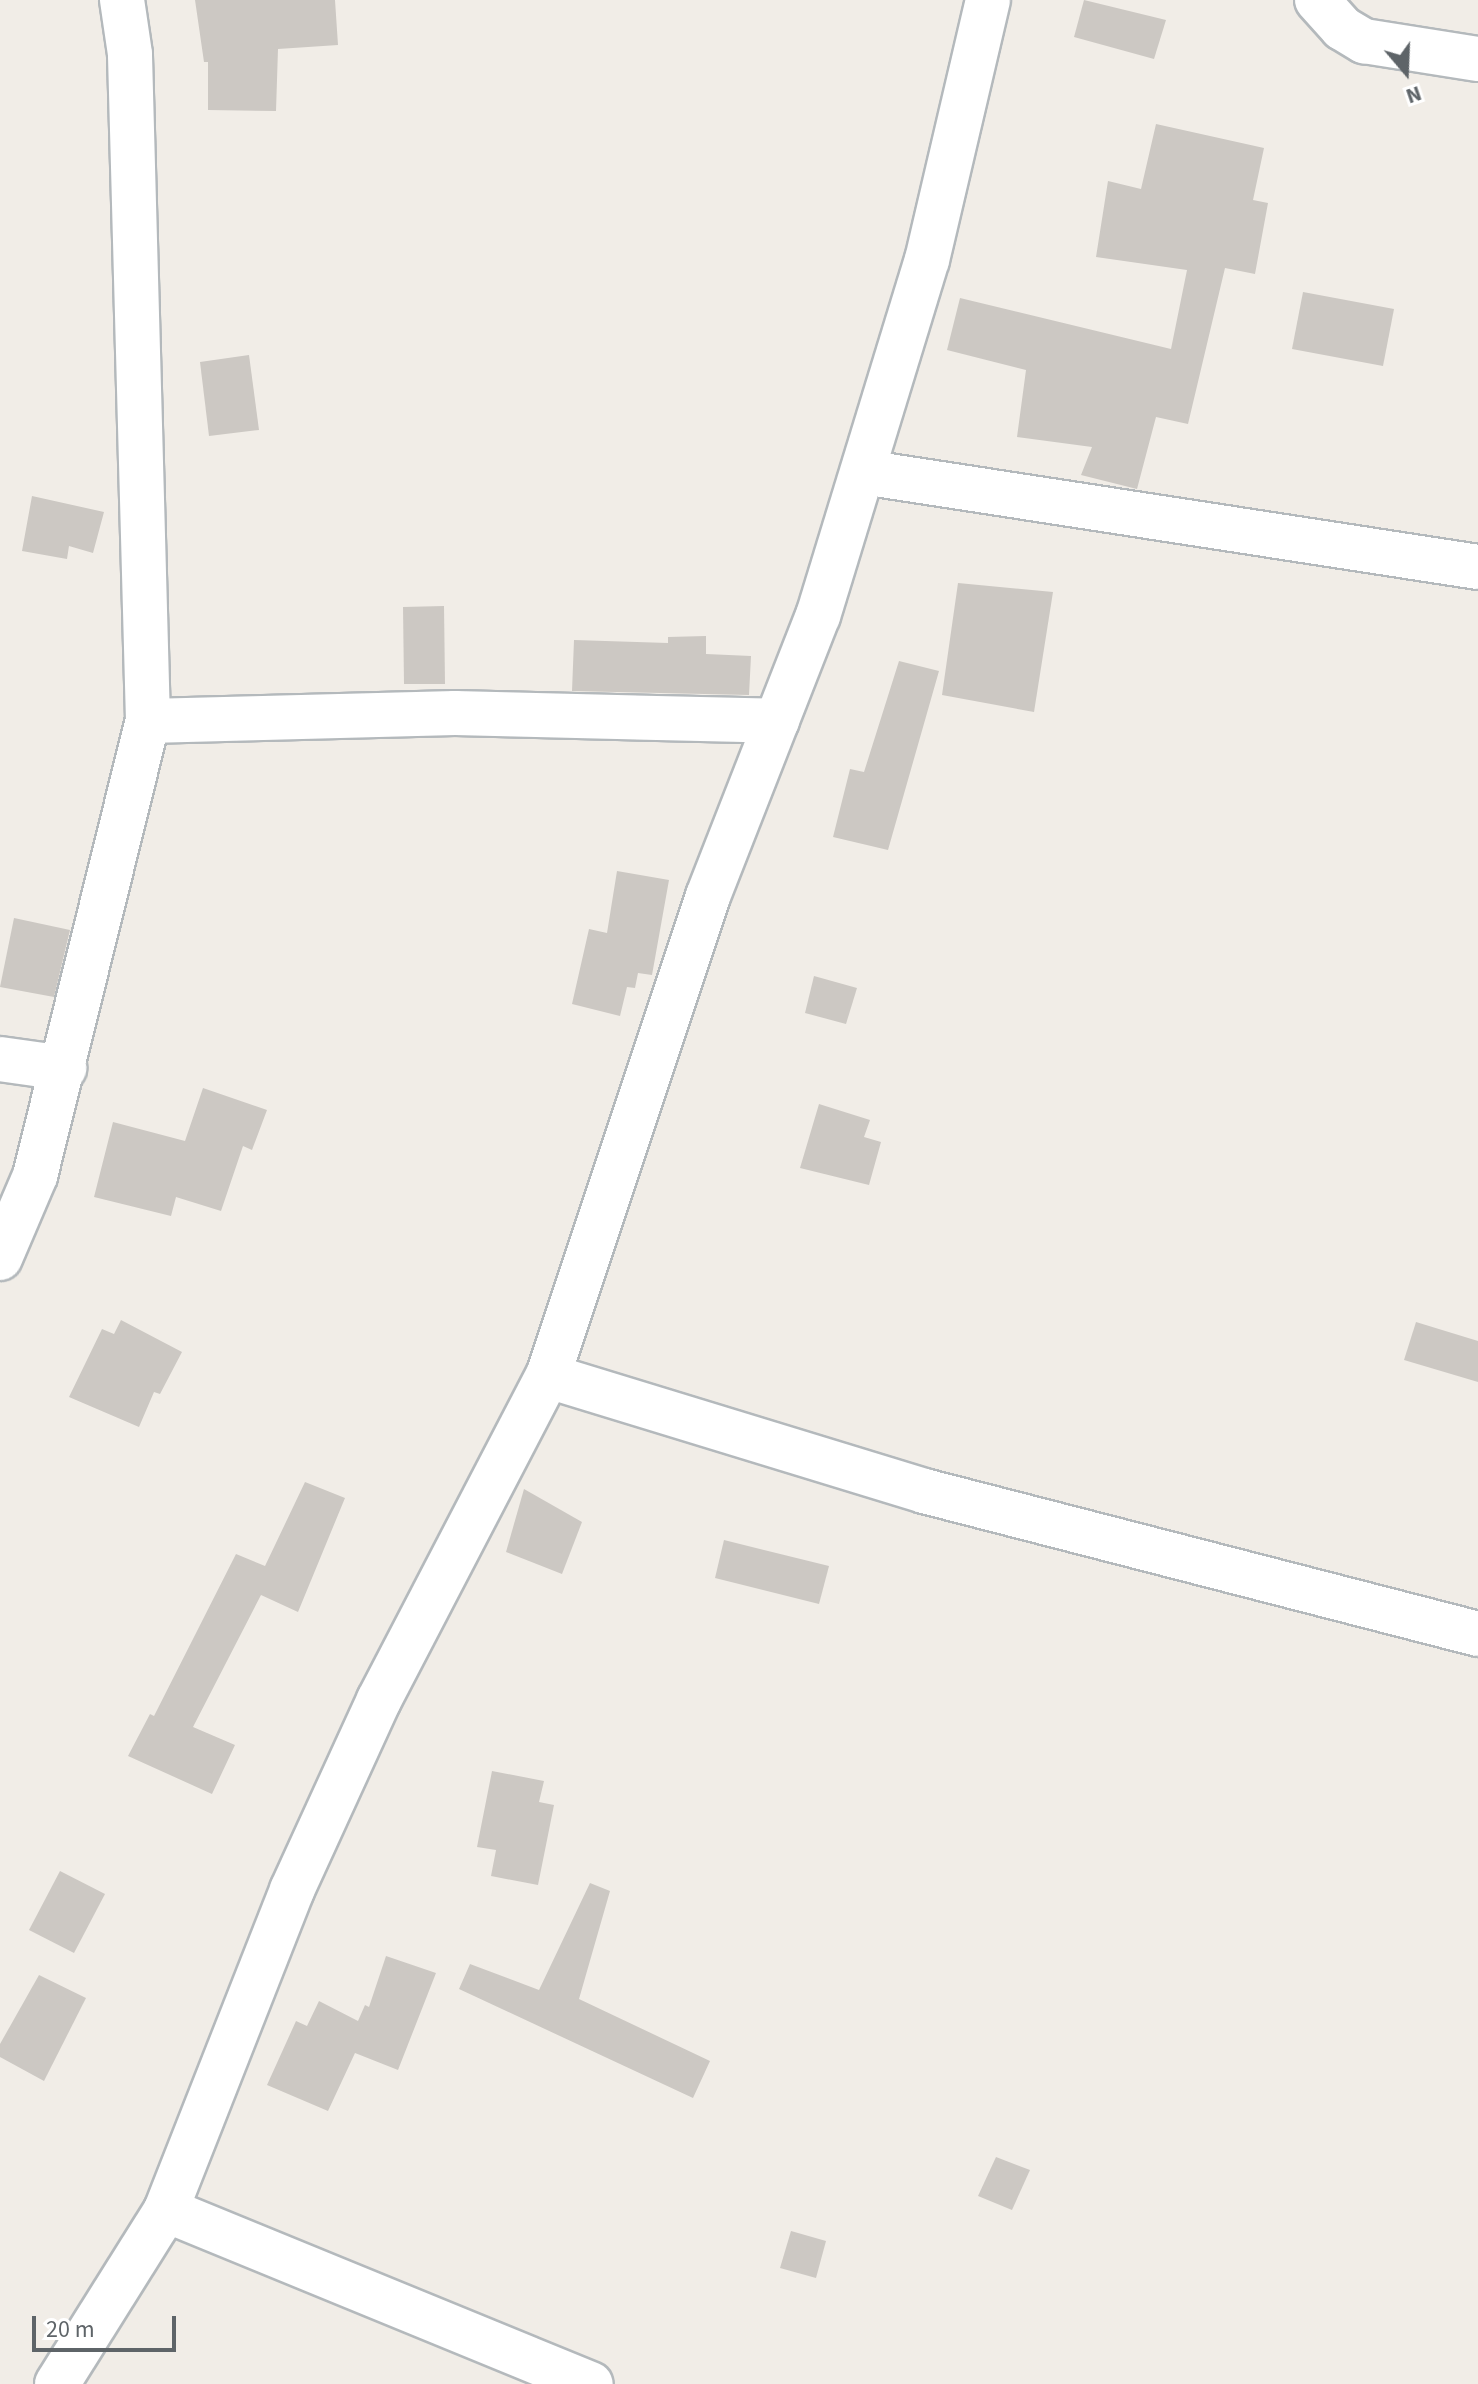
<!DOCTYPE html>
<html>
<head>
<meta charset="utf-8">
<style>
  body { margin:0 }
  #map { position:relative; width:1478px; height:2384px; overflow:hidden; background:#f1ede7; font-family:"Source Sans 3",sans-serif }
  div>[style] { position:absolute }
  .building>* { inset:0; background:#ccc8c3 }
  .roads { filter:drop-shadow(2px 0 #b4b9bc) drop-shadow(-2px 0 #b4b9bc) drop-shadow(0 2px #b4b9bc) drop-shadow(0 -2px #b4b9bc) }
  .minor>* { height:44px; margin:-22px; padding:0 22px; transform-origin:22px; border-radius:22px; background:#fff }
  span { translate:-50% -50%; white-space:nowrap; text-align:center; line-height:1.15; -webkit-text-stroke:8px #fff; paint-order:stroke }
  .north { position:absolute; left:1366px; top:32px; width:80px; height:80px; -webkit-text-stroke:6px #fff; paint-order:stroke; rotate:161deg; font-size:22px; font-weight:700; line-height:32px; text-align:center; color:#5e6468 }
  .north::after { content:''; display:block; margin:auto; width:28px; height:36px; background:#5e6468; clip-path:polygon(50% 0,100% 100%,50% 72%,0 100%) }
  .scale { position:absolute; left:32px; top:2316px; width:144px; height:36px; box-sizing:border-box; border:4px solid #5e6468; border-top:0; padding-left:10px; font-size:24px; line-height:28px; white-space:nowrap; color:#5e6468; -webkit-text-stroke:6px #fff; paint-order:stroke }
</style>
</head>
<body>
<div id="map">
  <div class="building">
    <i style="clip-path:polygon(195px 0,335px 0,338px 45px,278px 49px,276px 111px,208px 110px,208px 62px,204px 62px)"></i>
    <i style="clip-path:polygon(1084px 0,1166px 20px,1154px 59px,1074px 37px)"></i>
    <i style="clip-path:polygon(1156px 124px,1264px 148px,1253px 200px,1268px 203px,1255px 274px,1225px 268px,1188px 424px,1156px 417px,1137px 489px,1081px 475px,1092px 447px,1017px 437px,1026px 370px,947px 350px,960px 298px,1171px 349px,1187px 270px,1096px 257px,1108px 181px,1141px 189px)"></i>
    <i style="clip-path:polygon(1303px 292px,1394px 309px,1383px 366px,1292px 349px)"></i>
    <i style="clip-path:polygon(249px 355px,259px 430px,209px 436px,200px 362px)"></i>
    <i style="clip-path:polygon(32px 496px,104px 512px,93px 553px,69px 546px,67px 559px,22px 551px)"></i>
    <i style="clip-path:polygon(958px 583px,1053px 592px,1034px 712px,942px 695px)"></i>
    <i style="clip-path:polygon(444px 606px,445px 684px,404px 684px,403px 607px)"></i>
    <i style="clip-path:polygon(706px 636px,706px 654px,751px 656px,749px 695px,572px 691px,574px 640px,668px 643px,668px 637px)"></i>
    <i style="clip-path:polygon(899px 661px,939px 671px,888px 850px,833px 837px,850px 769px,864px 772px)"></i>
    <i style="clip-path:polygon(617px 871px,669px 880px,652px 975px,638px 973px,635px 988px,627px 987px,620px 1016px,572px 1004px,589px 929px,607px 933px)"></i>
    <i style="clip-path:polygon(14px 918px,70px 930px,54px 997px,0 987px)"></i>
    <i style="clip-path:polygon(814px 976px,857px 988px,846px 1024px,805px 1013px)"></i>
    <i style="clip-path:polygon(203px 1088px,267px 1110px,252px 1150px,243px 1146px,221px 1211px,176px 1197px,171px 1216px,94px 1197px,113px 1122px,185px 1141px)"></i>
    <i style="clip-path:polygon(819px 1104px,870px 1120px,864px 1137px,881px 1142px,869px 1185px,800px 1168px)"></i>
    <i style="clip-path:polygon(121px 1320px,182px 1352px,160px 1394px,154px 1392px,139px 1427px,69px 1397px,102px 1329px,114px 1334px)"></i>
    <i style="clip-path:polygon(1416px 1322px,1478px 1341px,1478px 1382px,1404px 1360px)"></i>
    <i style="clip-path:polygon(305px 1482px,345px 1498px,298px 1612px,261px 1595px,193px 1727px,235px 1745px,212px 1794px,128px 1756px,150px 1714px,154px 1716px,236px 1554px,265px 1566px)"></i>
    <i style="clip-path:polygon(524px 1489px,582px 1522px,562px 1574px,506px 1552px)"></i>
    <i style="clip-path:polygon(724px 1540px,829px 1566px,819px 1604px,715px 1578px)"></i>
    <i style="clip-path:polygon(492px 1771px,544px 1781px,539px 1802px,554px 1805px,538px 1885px,491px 1876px,496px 1850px,477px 1847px)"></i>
    <i style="clip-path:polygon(60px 1871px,105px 1894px,74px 1953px,29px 1930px)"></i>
    <i style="clip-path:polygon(590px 1883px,610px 1891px,579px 1999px,710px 2061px,693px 2098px,459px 1989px,470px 1964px,539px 1990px)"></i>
    <i style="clip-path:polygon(386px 1956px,436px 1973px,398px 2070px,355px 2053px,328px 2111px,267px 2085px,296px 2021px,307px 2026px,319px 2001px,358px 2021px,365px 2005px,369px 2007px)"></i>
    <i style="clip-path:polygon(39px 1975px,86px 1998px,44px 2081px,0 2057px,0 2044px)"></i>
    <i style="clip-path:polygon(996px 2157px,1030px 2170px,1012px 2210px,978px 2196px)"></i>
    <i style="clip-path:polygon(791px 2231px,826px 2241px,816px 2278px,780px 2268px)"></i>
  </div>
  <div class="roads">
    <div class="minor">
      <i style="left:1317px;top:0;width:38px;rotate:48deg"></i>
      <i style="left:1342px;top:28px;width:26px;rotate:31deg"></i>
      <i style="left:1364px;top:41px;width:115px;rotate:9deg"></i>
      <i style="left:863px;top:472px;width:622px;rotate:8.78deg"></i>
      <i style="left:148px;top:721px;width:307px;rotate:-1.5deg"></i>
      <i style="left:455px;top:713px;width:322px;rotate:1.4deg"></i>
      <i style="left:0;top:1059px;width:65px;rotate:8deg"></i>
      <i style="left:0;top:1258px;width:89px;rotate:-66.9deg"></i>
      <i style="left:35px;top:1176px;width:469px;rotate:-76.1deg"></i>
      <i style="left:148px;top:721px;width:667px;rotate:-91.55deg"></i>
      <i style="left:130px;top:54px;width:55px;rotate:-98.4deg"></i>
      <i style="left:548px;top:1376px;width:393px;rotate:17deg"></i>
      <i style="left:924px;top:1491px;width:572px;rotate:14.47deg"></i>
      <i style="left:166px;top:2210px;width:459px;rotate:22.3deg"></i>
      <i style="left:57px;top:2384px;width:205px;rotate:-57.9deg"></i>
      <i style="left:166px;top:2210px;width:344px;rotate:-68.5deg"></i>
      <i style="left:292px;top:1890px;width:209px;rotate:-65.4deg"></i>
      <i style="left:379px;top:1700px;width:365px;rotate:-62.5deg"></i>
      <i style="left:548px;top:1376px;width:506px;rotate:-71.57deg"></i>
      <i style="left:708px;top:896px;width:301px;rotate:-68.6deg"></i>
      <i style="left:818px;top:616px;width:372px;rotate:-73deg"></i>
      <i style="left:927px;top:260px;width:267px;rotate:-76.8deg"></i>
    </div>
  </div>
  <div class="north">N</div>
  <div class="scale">20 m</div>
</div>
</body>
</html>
